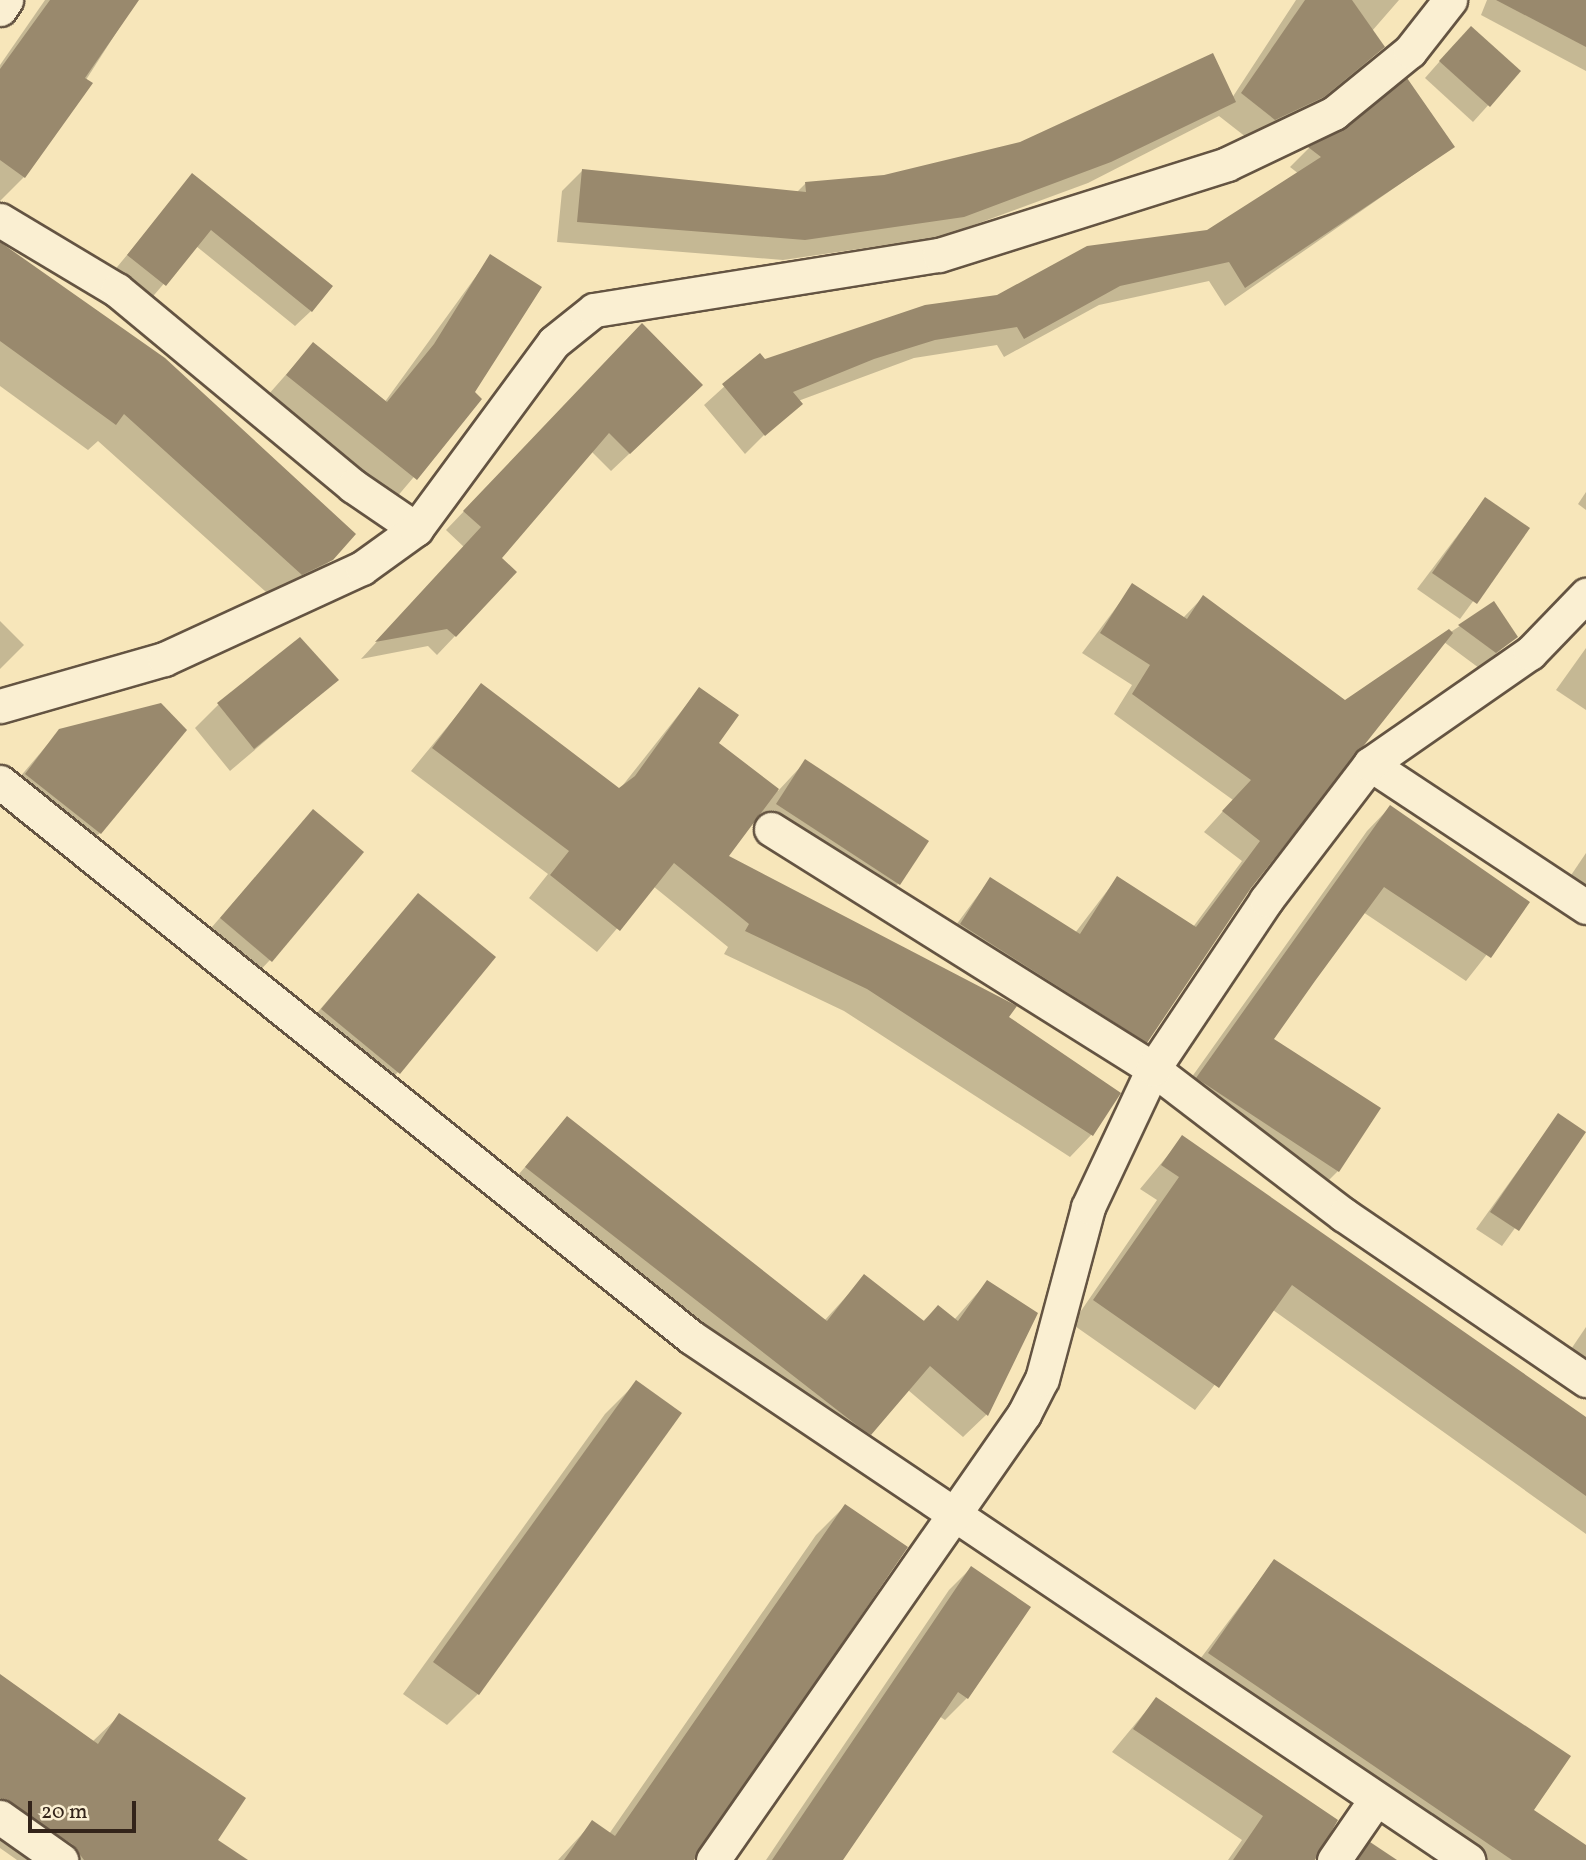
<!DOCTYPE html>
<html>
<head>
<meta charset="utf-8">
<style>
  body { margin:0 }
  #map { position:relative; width:1586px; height:1860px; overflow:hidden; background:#f7e6ba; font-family:Vollkorn,serif }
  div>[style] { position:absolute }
  .shadow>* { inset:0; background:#0003 }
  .building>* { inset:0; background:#99896d }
  .roads { filter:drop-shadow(2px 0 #645442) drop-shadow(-2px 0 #645442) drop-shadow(0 2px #645442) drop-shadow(0 -2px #645442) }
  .street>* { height:33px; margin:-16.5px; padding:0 16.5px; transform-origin:16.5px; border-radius:16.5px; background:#faefd2 }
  span { translate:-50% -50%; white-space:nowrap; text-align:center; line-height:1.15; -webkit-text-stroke:6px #faefd2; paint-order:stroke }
  .scale { position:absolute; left:28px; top:1801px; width:108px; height:32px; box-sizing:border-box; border:4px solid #33241a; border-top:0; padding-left:9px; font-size:21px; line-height:24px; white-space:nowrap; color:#33241a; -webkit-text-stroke:5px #faefd2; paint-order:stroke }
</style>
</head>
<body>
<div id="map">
  <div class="shadow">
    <i style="clip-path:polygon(45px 0,137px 0,24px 177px,0 201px,0 65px)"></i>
    <i style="clip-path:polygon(1296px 0,1399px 0,1372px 31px,1382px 47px,1360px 69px,1299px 119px,1251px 141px,1219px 116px,1088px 183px,941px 237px,783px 260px,557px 242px,562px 191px,583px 170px,796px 193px,805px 184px,884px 177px,1232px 98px)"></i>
    <i style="clip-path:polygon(1487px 0,1586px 0,1586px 71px,1481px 15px)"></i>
    <i style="clip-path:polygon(1455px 44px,1519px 71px,1473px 122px,1425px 78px)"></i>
    <i style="clip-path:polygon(1347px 130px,1453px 147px,1225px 306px,1209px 281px,1099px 305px,1004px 357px,997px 345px,914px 358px,798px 401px,745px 454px,704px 405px,759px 355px,764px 361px,998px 297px,1207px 231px,1299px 174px,1290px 167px,1309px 148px)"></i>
    <i style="clip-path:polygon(193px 175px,311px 311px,295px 326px,196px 246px,149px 301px,113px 272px)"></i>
    <i style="clip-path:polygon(0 246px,332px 559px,304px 586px,275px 600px,98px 441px,88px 450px,0 386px)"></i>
    <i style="clip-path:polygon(490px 257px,472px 393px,480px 399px,396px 498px,268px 395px,313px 344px,384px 403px)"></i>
    <i style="clip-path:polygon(624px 344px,682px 404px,611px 471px,591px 451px,500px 558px,455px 636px,437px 655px,428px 646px,361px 659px,464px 547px,446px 530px)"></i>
    <i style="clip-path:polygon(1586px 492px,1586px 510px,1578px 504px)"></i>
    <i style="clip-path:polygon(1485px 499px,1527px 528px,1460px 619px,1417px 589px)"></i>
    <i style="clip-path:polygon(1133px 585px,1183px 618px,1203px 597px,1345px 702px,1493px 604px,1516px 637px,1479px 668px,1444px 642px,1249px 887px,1127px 1061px,942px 944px,990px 879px,1075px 933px,1117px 878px,1193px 927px,1242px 861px,1204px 832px,1233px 800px,1114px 714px,1132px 685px,1082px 653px)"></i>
    <i style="clip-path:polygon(0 621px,24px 645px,0 669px)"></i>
    <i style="clip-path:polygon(1586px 648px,1586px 710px,1556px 690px)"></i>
    <i style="clip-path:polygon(337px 680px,230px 771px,195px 728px,218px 705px)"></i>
    <i style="clip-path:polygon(481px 686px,619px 790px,699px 689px,717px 744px,778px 791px,805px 762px,898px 884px,875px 907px,753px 828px,764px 807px,726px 857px,1014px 1007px,1007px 1017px,1092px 1134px,1070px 1157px,844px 1011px,724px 954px,728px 947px,653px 886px,597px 952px,529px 898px,548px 874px,411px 771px)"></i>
    <i style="clip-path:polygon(59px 731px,100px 833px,76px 856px,2px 798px)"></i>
    <i style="clip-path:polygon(1390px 807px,1528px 902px,1466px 981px,1363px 912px,1272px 1039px,1338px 1171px,1314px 1195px,1174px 1102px,1367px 831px)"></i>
    <i style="clip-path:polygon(313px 811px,270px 960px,247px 984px,198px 943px)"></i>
    <i style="clip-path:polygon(1586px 853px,1586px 915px,1557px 896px)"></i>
    <i style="clip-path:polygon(418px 895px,398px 1072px,375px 1096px,299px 1034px)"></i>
    <i style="clip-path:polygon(1558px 1115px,1584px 1132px,1502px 1246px,1476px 1229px)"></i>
    <i style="clip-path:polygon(567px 1119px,824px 1321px,864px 1277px,922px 1322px,938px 1307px,954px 1320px,987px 1282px,1035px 1314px,986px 1415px,963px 1437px,908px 1390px,847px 1457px,504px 1191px)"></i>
    <i style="clip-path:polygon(1183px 1137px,1586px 1419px,1586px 1534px,1273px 1310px,1195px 1410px,1072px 1324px,1157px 1200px,1140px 1189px)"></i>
    <i style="clip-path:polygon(1586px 1327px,1586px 1381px,1561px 1364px)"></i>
    <i style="clip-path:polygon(636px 1383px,478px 1694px,447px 1725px,403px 1694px,605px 1414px)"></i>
    <i style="clip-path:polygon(845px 1506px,691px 1860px,558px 1860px,593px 1822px,609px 1834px,816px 1535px)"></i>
    <i style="clip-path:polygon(1274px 1561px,1532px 1810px,1586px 1847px,1586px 1860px,1460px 1860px,1188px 1675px)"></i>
    <i style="clip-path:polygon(971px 1568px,967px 1698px,945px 1720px,939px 1716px,841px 1860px,766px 1860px,949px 1590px)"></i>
    <i style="clip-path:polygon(0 1677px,92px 1742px,120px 1715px,216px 1840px,245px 1860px,17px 1860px,0 1848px)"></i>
    <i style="clip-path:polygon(1156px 1699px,1314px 1860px,1228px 1860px,1242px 1840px,1112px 1752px)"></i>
  </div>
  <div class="building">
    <i style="clip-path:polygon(50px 0,139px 0,85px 78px,93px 83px,25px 178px,0 160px,0 69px)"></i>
    <i style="clip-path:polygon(1305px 0,1352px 0,1385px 47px,1324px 97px,1275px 120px,1241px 93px)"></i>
    <i style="clip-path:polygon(1496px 0,1586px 0,1586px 47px)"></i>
    <i style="clip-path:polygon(1471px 26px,1521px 71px,1490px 107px,1439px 61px)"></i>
    <i style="clip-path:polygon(1213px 53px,1236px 102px,1111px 162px,964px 217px,805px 240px,577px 222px,582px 169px,806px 192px,805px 182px,884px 175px,1020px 142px)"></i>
    <i style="clip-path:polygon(1407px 78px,1455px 147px,1245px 288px,1229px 262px,1120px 286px,1024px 339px,1017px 327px,935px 340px,874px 359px,793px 392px,803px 404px,765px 436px,722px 384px,760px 353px,765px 359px,925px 305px,997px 295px,1087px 246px,1207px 230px,1321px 157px,1308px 147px,1346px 128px)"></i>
    <i style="clip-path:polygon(192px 173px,333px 286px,312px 312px,211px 230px,166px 286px,127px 255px)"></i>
    <i style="clip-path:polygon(0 242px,165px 358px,356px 534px,333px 560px,302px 575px,124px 414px,116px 425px,0 341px)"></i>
    <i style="clip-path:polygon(490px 254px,542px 287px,475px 392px,482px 399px,417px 480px,286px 375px,313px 342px,387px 402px,434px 344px)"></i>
    <i style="clip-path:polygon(642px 323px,703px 385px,630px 454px,609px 433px,502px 558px,517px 572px,456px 637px,447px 629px,375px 642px,481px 527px,463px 511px)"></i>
    <i style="clip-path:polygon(1485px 497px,1530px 528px,1477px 604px,1432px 573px)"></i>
    <i style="clip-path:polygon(1132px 583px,1187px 619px,1203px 595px,1345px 700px,1449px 629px,1453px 633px,1251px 888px,1147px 1043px,960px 924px,990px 877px,1080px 934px,1117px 876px,1196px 927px,1260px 841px,1222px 811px,1251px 780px,1132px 694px,1150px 665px,1100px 633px)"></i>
    <i style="clip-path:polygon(1494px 601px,1518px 637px,1496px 653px,1458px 625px)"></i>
    <i style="clip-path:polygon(300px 637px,339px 680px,254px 749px,217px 703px)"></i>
    <i style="clip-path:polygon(481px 683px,619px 788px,635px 776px,699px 687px,739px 715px,719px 743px,779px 789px,729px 856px,1017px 1006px,1009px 1017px,1121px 1093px,1093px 1136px,867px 989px,745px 931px,749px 924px,674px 863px,620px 931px,550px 875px,569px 851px,432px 748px)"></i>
    <i style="clip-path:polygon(161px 703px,187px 730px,101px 834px,25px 774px,59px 729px)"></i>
    <i style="clip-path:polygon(805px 759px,929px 841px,900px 885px,776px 804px)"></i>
    <i style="clip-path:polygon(1390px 805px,1530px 902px,1491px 958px,1384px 887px,1315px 981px,1274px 1039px,1381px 1108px,1339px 1172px,1196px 1078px)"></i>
    <i style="clip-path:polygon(313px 809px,364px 852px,272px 962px,220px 918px)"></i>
    <i style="clip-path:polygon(418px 893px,496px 957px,400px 1074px,321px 1009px)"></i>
    <i style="clip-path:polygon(1558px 1113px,1586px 1132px,1519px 1231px,1490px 1212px)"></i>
    <i style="clip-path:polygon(567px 1116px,827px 1321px,864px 1274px,924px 1321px,938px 1305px,958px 1321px,987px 1280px,1038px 1313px,988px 1416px,930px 1366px,871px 1435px,859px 1427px,525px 1167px)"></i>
    <i style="clip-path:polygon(1182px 1135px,1586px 1417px,1586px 1496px,1292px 1285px,1219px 1388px,1093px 1300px,1179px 1177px,1161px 1165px)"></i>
    <i style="clip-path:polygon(636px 1380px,682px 1413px,479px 1695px,433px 1662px)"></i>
    <i style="clip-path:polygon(845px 1504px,908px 1547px,694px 1860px,564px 1860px,592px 1820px,615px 1836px)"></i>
    <i style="clip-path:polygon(1274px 1559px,1571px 1756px,1534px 1810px,1586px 1845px,1586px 1860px,1512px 1860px,1208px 1653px)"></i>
    <i style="clip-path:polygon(971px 1566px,1031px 1607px,968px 1699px,958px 1692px,843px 1860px,772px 1860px)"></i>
    <i style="clip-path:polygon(0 1674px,98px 1744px,119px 1713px,246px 1798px,218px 1840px,248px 1860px,84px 1860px,72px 1844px,0 1798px)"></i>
    <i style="clip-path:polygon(1156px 1697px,1338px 1820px,1315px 1860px,1233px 1860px,1263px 1816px,1133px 1729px)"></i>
    <i style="clip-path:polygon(1370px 1842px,1397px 1860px,1357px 1860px)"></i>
  </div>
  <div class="roads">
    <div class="street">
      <i style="left:0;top:9px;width:11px;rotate:-56deg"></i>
      <i style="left:0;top:220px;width:136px;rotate:30.9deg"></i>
      <i style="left:117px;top:290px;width:307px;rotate:39.7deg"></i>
      <i style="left:353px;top:486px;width:76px;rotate:34.3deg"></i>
      <i style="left:0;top:706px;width:171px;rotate:-16deg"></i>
      <i style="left:164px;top:659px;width:218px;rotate:-24.7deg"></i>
      <i style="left:362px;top:568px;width:67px;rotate:-35.8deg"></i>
      <i style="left:416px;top:529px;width:232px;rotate:-53.6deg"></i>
      <i style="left:554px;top:342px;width:51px;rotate:-38.7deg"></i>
      <i style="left:594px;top:310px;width:349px;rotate:-9.1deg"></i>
      <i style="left:939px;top:255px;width:302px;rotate:-17.5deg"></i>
      <i style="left:1227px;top:164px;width:119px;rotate:-25.5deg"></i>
      <i style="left:1334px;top:113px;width:98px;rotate:-39.2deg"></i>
      <i style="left:1410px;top:51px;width:65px;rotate:-51.9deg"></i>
      <i style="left:1370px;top:764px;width:259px;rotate:33.5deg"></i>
      <i style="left:0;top:782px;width:886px;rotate:38.77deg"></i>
      <i style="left:691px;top:1337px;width:937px;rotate:33.94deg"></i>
      <i style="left:771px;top:829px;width:451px;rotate:32.1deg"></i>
      <i style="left:1153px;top:1069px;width:240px;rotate:37.4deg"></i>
      <i style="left:1344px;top:1215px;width:293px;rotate:34.3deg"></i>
      <i style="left:0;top:1817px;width:75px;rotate:35.2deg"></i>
      <i style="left:713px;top:1860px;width:544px;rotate:-55.11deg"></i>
      <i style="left:1024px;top:1414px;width:39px;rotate:-63deg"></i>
      <i style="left:1042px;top:1379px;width:178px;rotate:-75deg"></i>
      <i style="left:1088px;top:1207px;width:153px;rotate:-64.8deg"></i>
      <i style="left:1153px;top:1069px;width:203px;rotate:-56.2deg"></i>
      <i style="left:1266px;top:900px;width:171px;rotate:-52.6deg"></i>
      <i style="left:1370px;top:764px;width:195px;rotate:-34.8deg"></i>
      <i style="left:1530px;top:653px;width:81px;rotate:-46deg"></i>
      <i style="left:1334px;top:1860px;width:74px;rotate:-55.5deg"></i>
    </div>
  </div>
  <div class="scale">20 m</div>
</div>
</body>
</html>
